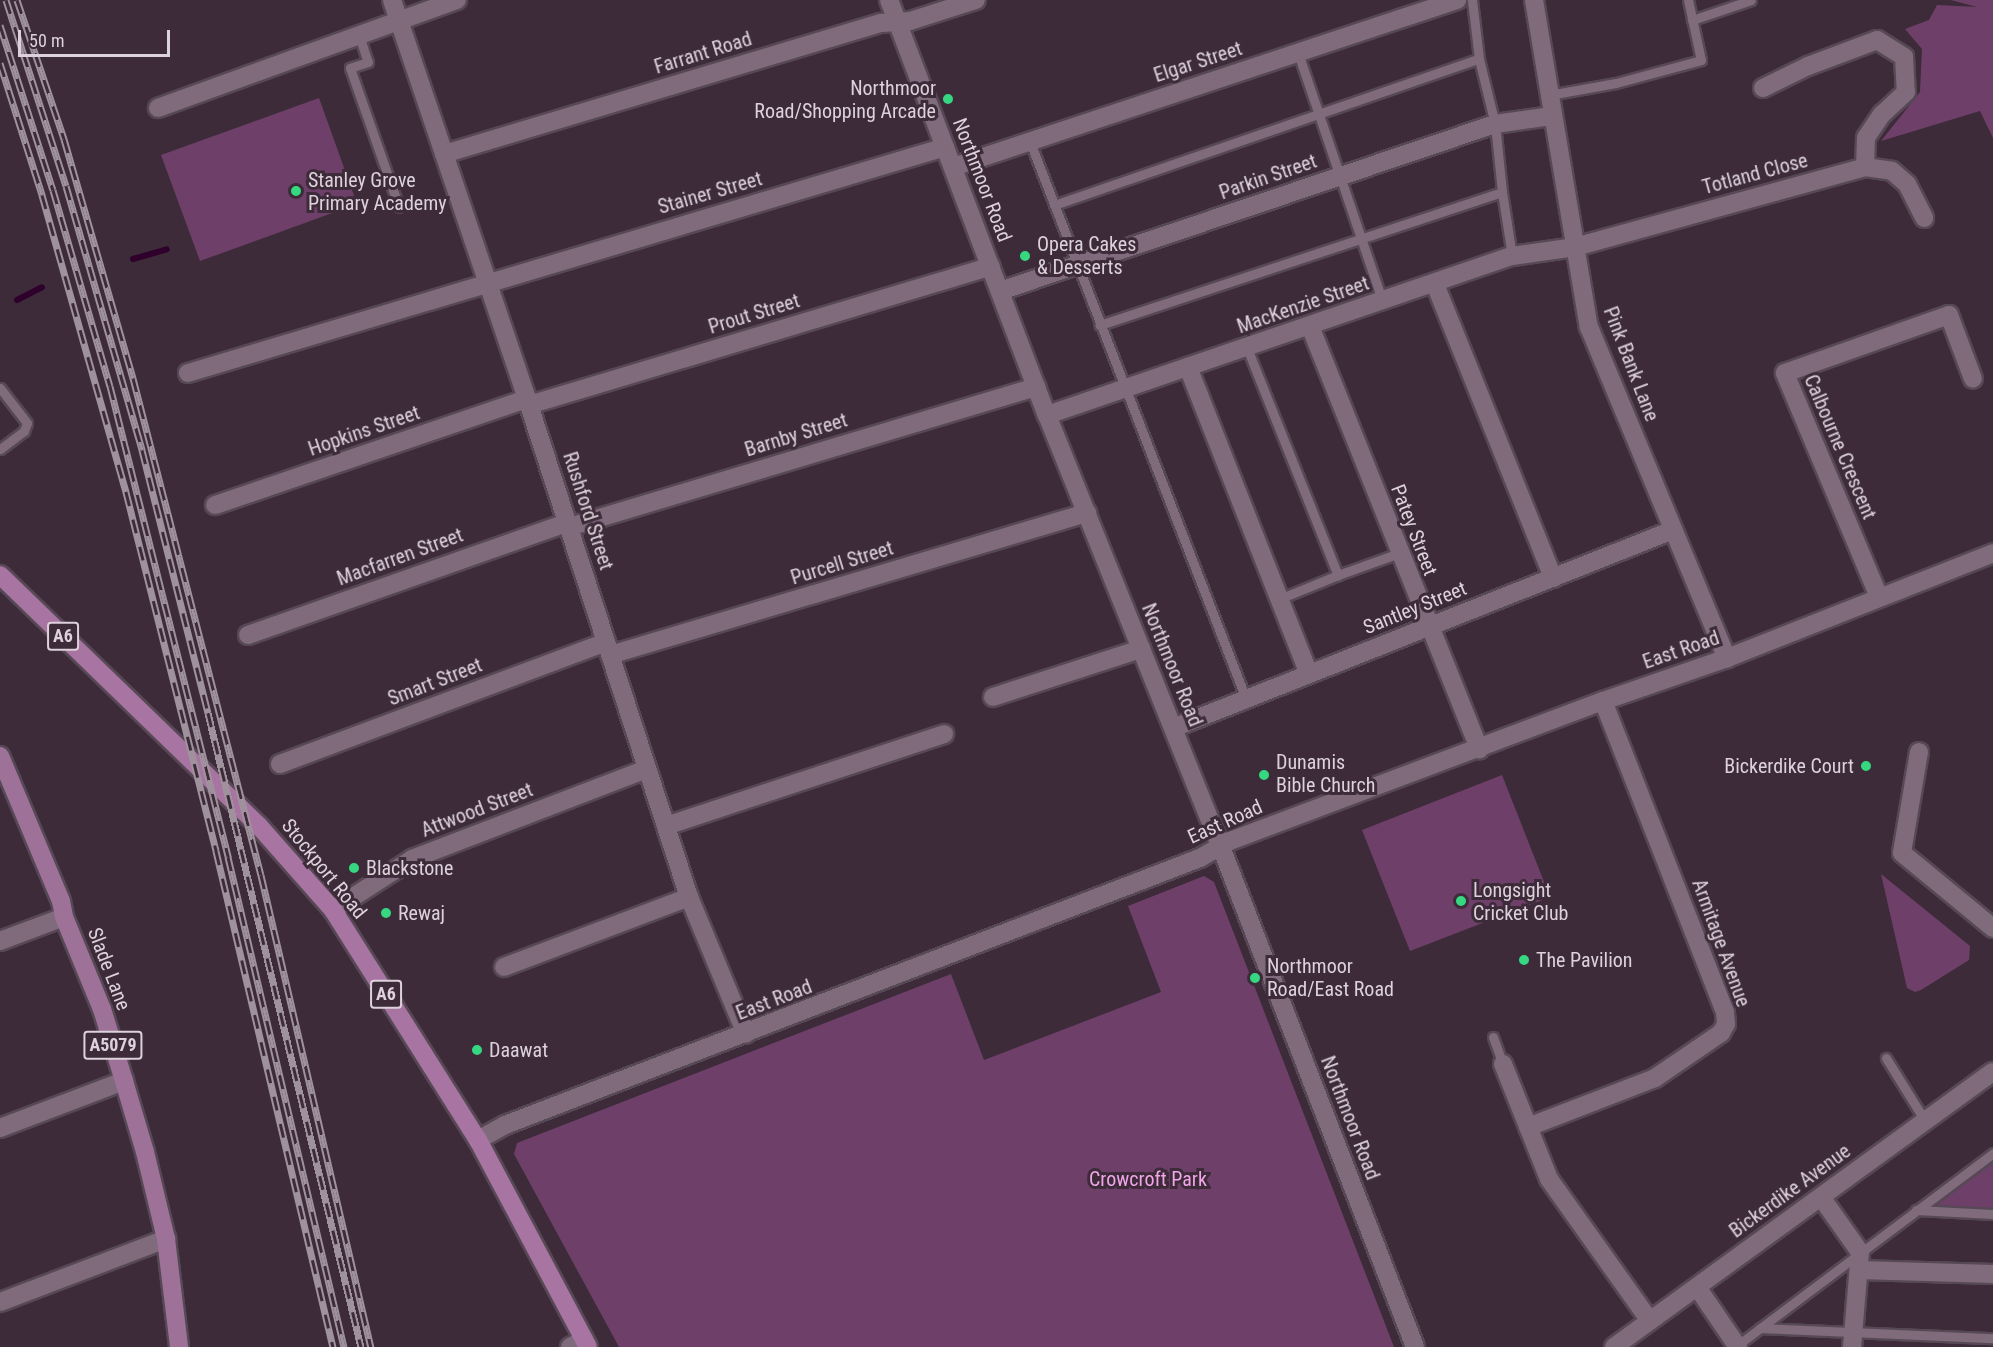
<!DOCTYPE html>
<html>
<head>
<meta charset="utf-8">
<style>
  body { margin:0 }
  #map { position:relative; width:1993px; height:1347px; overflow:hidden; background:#3d2b3a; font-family:"Roboto Condensed",sans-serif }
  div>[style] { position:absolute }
  .green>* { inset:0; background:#6e4069 }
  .stream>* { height:6px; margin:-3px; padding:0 3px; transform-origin:3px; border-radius:3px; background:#2e002b }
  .roads { filter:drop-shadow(2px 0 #574855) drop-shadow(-2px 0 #574855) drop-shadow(0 2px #574855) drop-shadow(0 -2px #574855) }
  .service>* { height:9px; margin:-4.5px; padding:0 4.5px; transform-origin:4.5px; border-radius:4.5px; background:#7f6b7c }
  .minor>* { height:18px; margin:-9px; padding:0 9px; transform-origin:9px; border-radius:9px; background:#7f6b7c }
  .tertiary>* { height:18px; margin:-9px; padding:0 9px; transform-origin:9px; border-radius:9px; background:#7f6b7c }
  .primary>* { height:18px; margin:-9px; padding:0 9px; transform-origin:9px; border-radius:9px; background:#9e7298 }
  .trunk>* { height:18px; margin:-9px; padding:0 9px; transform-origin:9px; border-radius:9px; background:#a874a2 }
  .rail>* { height:7px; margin-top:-3.5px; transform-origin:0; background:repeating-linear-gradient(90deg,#3d2b3a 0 14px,#a0929d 0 28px); box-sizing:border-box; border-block:2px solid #a0929d }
  .dots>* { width:16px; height:16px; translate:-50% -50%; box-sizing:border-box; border:3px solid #3d2b3a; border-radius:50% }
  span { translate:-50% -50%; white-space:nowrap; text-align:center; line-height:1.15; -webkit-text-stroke:6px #3d2b3a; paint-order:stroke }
  .shield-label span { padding:2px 4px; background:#3d2b3a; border:2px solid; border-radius:4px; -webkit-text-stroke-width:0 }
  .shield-label { font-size:18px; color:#ddd2db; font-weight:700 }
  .street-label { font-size:20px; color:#ddd2db }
  .poi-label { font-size:20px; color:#ddd2db }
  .right { translate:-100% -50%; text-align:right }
  .left { translate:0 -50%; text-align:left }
  .park-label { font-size:20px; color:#f2a4e8 }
  .scale { position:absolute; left:18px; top:30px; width:152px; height:27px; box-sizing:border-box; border:3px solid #ddd2db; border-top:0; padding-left:8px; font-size:18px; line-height:21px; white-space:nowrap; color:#ddd2db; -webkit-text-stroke:4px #3d2b3a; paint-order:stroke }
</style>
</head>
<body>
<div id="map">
  <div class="green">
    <i style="clip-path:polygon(1951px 0,1993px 0,1993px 138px,1980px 111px,1881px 141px,1920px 92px,1922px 49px,1905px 29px,1929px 20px,1937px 5px,1977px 7px)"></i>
    <i style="clip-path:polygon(319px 98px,357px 204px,200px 261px,161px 155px)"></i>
    <i style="clip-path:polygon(1502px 775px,1550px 897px,1410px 951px,1362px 830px)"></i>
    <i style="clip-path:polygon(1881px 874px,1970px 946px,1969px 960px,1921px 990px,1915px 992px,1907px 988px)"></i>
    <i style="clip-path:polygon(1204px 876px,1214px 882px,1394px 1347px,619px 1347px,514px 1154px,517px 1143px,951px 974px,984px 1060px,1161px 992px,1128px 906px)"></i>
    <i style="clip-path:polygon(1993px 1153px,1993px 1214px,1916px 1210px)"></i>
  </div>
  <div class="stream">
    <i style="left:133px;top:259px;width:35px;rotate:-16deg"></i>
    <i style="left:17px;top:300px;width:28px;rotate:-27deg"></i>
  </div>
  <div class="roads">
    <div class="service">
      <i style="left:1472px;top:0;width:59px;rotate:83.2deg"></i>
      <i style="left:1692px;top:20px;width:62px;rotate:-18.7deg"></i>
      <i style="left:359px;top:35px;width:28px;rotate:72deg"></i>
      <i style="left:368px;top:62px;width:19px;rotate:162deg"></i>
      <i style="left:350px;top:68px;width:147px;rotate:70.6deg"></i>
      <i style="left:1298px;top:53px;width:263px;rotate:71.2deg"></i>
      <i style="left:1549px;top:95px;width:68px;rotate:-10.2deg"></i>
      <i style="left:1616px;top:83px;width:88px;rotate:-15.1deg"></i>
      <i style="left:1701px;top:60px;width:61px;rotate:-102.2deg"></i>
      <i style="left:1030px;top:142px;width:597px;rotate:68.8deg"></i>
      <i style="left:1502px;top:192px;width:65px;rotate:81.1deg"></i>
      <i style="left:1054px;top:205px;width:449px;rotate:-19deg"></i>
      <i style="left:1479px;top:59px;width:67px;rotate:76.2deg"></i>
      <i style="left:1495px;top:124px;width:68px;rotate:84.1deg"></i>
      <i style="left:1502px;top:192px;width:424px;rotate:161.7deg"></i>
      <i style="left:1247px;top:348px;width:245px;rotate:68.2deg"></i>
      <i style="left:1338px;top:575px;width:64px;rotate:157.9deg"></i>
      <i style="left:0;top:388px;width:44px;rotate:52.4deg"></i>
      <i style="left:27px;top:423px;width:9px;rotate:111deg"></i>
      <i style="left:24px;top:431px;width:30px;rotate:143deg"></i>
      <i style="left:1338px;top:575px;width:65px;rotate:-19.8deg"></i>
      <i style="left:1493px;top:1037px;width:29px;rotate:70deg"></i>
      <i style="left:1886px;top:1058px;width:74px;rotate:58.2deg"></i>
      <i style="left:1916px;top:1210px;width:77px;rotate:3deg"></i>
      <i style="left:1760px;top:1328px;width:233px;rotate:2.5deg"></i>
      <i style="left:1735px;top:1347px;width:323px;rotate:-36.9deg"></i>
    </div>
    <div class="minor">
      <i style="left:392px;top:0;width:428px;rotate:71.3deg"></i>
      <i style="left:529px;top:405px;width:517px;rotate:71.99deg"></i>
      <i style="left:689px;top:897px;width:148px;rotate:67.4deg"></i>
      <i style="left:1534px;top:0;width:332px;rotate:80.5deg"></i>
      <i style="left:1589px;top:327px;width:359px;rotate:67.4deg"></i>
      <i style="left:1763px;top:88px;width:50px;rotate:-26.1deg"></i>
      <i style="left:1808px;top:66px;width:74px;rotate:-20.6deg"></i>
      <i style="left:1877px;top:40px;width:32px;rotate:32deg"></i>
      <i style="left:1904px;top:57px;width:35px;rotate:87deg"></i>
      <i style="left:1906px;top:92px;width:33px;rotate:137deg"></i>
      <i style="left:1882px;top:114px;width:29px;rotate:124deg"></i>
      <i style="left:1866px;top:138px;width:29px;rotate:92deg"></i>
      <i style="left:158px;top:108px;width:318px;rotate:-19.9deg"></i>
      <i style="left:444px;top:154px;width:457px;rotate:-16.7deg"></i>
      <i style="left:882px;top:23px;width:28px;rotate:-4deg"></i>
      <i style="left:910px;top:21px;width:69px;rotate:-17.7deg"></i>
      <i style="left:953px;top:167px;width:531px;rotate:-18.33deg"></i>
      <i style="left:1435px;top:284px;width:317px;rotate:68.1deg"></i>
      <i style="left:1000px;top:291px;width:522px;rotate:-18.64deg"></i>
      <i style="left:1495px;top:124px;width:58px;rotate:-8deg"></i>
      <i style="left:1310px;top:326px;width:456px;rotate:68.2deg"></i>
      <i style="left:1188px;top:367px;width:330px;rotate:68.5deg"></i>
      <i style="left:188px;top:373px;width:790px;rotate:-16.62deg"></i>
      <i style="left:529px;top:405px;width:482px;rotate:-16.7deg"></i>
      <i style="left:1047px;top:415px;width:491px;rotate:-18.9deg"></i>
      <i style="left:1512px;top:256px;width:64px;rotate:-8.1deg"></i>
      <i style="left:1575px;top:247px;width:301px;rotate:-15.4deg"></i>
      <i style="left:1865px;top:167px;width:27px;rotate:8deg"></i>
      <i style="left:1892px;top:171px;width:20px;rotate:41deg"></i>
      <i style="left:1907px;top:184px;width:38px;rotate:63deg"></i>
      <i style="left:215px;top:505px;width:330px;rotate:-18.8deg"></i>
      <i style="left:569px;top:527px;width:488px;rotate:-16.7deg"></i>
      <i style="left:1879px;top:597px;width:243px;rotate:-112.8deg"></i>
      <i style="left:1785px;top:373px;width:174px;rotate:-19.5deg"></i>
      <i style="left:1949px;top:315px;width:68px;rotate:69.4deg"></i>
      <i style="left:248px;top:635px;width:339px;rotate:-19.4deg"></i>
      <i style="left:610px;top:655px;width:498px;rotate:-16.6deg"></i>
      <i style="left:993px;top:697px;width:156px;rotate:-18deg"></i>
      <i style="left:1173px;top:728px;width:538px;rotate:-21.6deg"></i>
      <i style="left:1919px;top:752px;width:102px;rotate:99.6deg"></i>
      <i style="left:1902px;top:853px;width:118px;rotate:39.5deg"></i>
      <i style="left:280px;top:764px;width:348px;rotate:-20.5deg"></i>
      <i style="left:666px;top:826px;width:293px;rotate:-18.3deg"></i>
      <i style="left:1221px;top:847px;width:536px;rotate:68.79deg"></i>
      <i style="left:333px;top:910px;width:94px;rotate:-32.8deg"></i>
      <i style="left:412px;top:859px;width:251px;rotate:-21deg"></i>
      <i style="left:0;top:941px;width:68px;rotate:-20.6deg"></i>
      <i style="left:504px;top:967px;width:198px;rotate:-20.7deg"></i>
      <i style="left:1503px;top:1064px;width:124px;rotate:68.2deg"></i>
      <i style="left:1549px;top:1179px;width:174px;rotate:54.6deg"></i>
      <i style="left:1528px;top:1127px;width:136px;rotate:-21.1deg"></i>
      <i style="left:1655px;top:1078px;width:80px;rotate:-34.3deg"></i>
      <i style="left:1721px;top:1033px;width:10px;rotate:-61deg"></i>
      <i style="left:1726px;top:1024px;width:12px;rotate:-95deg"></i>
      <i style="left:1725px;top:1012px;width:334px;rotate:-111.4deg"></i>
      <i style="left:0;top:1128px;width:133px;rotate:-20.8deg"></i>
      <i style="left:478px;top:1140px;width:31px;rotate:-29deg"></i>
      <i style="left:505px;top:1125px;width:745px;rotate:-21.02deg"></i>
      <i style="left:1200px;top:858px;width:34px;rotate:-30deg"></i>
      <i style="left:1230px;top:841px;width:398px;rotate:-20.6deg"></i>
      <i style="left:1603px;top:701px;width:131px;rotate:-19.1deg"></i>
      <i style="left:1727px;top:658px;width:286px;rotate:-21.5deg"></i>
      <i style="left:1821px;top:1197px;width:67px;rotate:54.7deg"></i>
      <i style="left:1860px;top:1252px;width:95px;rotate:94.8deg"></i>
      <i style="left:1859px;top:1270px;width:134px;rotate:1.7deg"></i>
      <i style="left:1697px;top:1287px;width:73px;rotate:55.7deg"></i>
      <i style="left:0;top:1302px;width:178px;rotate:-20.8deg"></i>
      <i style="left:570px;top:1347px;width:16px;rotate:-27deg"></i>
      <i style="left:1614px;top:1347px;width:468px;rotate:-36deg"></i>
    </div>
    <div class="tertiary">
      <i style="left:889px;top:0;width:444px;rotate:69.2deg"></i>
      <i style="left:1047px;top:415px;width:466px;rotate:68.1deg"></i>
    </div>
    <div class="primary">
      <i style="left:0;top:756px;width:157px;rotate:67.2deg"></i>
      <i style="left:61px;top:901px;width:16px;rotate:79deg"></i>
      <i style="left:64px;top:917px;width:100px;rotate:67.6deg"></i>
      <i style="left:102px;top:1009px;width:75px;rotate:73deg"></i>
      <i style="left:124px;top:1081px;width:74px;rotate:73.5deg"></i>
      <i style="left:145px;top:1152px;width:89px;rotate:76.4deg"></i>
      <i style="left:166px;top:1239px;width:109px;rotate:83.1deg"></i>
    </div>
    <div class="trunk">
      <i style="left:0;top:575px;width:361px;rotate:44.1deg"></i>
      <i style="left:259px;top:826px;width:112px;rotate:48.6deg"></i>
      <i style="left:333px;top:910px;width:272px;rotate:57.8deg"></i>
      <i style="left:478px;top:1140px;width:234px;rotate:62deg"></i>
    </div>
  </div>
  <div class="rail">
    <i style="left:6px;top:0;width:195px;rotate:72.1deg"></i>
    <i style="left:66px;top:186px;width:275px;rotate:73.9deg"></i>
    <i style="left:142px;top:450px;width:271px;rotate:75.9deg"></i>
    <i style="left:208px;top:713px;width:652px;rotate:76.43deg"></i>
    <i style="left:17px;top:0;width:147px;rotate:71.3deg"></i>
    <i style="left:64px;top:139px;width:249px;rotate:73.9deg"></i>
    <i style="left:133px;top:378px;width:513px;rotate:75.56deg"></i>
    <i style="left:261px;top:875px;width:485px;rotate:76.9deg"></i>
    <i style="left:0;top:25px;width:173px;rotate:72.2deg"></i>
    <i style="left:53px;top:190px;width:204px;rotate:73.8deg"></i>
    <i style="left:110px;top:386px;width:486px;rotate:75.9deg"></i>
    <i style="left:228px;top:857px;width:504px;rotate:76.68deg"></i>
    <i style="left:0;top:63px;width:139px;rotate:72.3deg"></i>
    <i style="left:42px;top:195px;width:309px;rotate:74.2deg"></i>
    <i style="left:126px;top:492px;width:370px;rotate:75.9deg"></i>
    <i style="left:216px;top:851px;width:510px;rotate:76.73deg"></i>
  </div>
  <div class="dots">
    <i style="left:948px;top:99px;background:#35d881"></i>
    <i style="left:296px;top:191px;background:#35d881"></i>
    <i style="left:1025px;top:256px;background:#35d881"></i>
    <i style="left:1866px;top:766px;background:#35d881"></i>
    <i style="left:1264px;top:775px;background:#35d881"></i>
    <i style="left:354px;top:868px;background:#35d881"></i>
    <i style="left:1461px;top:901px;background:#35d881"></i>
    <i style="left:386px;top:913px;background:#35d881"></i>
    <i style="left:1524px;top:960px;background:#35d881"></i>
    <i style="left:1255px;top:978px;background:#35d881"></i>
    <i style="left:477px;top:1050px;background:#35d881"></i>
  </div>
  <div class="shield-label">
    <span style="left:63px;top:636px">A6</span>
    <span style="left:386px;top:994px">A6</span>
    <span style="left:113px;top:1045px">A5079</span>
  </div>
  <div class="street-label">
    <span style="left:703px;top:53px;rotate:-17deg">Farrant Road</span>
    <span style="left:1198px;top:62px;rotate:-18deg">Elgar Street</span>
    <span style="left:1755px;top:174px;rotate:-15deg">Totland Close</span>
    <span style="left:1268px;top:177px;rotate:-19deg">Parkin Street</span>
    <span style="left:982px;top:180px;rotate:69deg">Northmoor Road</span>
    <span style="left:710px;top:193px;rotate:-16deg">Stainer Street</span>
    <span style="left:1303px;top:305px;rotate:-19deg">MacKenzie Street</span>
    <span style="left:754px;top:314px;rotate:-17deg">Prout Street</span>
    <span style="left:1631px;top:364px;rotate:69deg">Pink Bank Lane</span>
    <span style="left:364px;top:431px;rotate:-19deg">Hopkins Street</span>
    <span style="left:796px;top:435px;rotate:-17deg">Barnby Street</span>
    <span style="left:1840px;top:447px;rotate:67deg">Calbourne Crescent</span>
    <span style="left:588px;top:511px;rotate:72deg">Rushford Street</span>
    <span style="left:1414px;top:530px;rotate:69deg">Patey Street</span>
    <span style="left:400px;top:557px;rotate:-20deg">Macfarren Street</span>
    <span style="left:842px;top:563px;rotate:-17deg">Purcell Street</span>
    <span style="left:1415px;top:608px;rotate:-22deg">Santley Street</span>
    <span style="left:1681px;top:650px;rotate:-19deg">East Road</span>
    <span style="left:1172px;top:665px;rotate:68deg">Northmoor Road</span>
    <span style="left:435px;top:682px;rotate:-21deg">Smart Street</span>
    <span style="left:477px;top:810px;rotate:-21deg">Attwood Street</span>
    <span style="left:1225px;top:822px;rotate:-24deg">East Road</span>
    <span style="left:324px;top:869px;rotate:51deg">Stockport Road</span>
    <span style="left:1721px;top:943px;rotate:70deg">Armitage Avenue</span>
    <span style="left:109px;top:969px;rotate:69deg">Slade Lane</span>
    <span style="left:774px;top:1000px;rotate:-21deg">East Road</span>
    <span style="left:1350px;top:1118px;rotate:69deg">Northmoor Road</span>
    <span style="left:1790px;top:1191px;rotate:-36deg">Bickerdike Avenue</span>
  </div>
  <div class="poi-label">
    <span class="right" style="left:936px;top:100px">Northmoor<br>Road/Shopping Arcade</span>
    <span class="left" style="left:308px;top:192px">Stanley Grove<br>Primary Academy</span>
    <span class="left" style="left:1037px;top:256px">Opera Cakes<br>&amp; Desserts</span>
    <span class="left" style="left:1276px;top:774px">Dunamis<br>Bible Church</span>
    <span class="right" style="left:1854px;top:766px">Bickerdike Court</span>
    <span class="left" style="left:366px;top:868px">Blackstone</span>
    <span class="left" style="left:1473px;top:902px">Longsight<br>Cricket Club</span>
    <span class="left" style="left:398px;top:913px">Rewaj</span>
    <span class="left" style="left:1536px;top:960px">The Pavilion</span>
    <span class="left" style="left:1267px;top:978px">Northmoor<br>Road/East Road</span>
    <span class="left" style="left:489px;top:1050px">Daawat</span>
  </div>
  <div class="park-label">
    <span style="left:1148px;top:1179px">Crowcroft Park</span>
  </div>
  <div class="scale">50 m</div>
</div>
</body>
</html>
